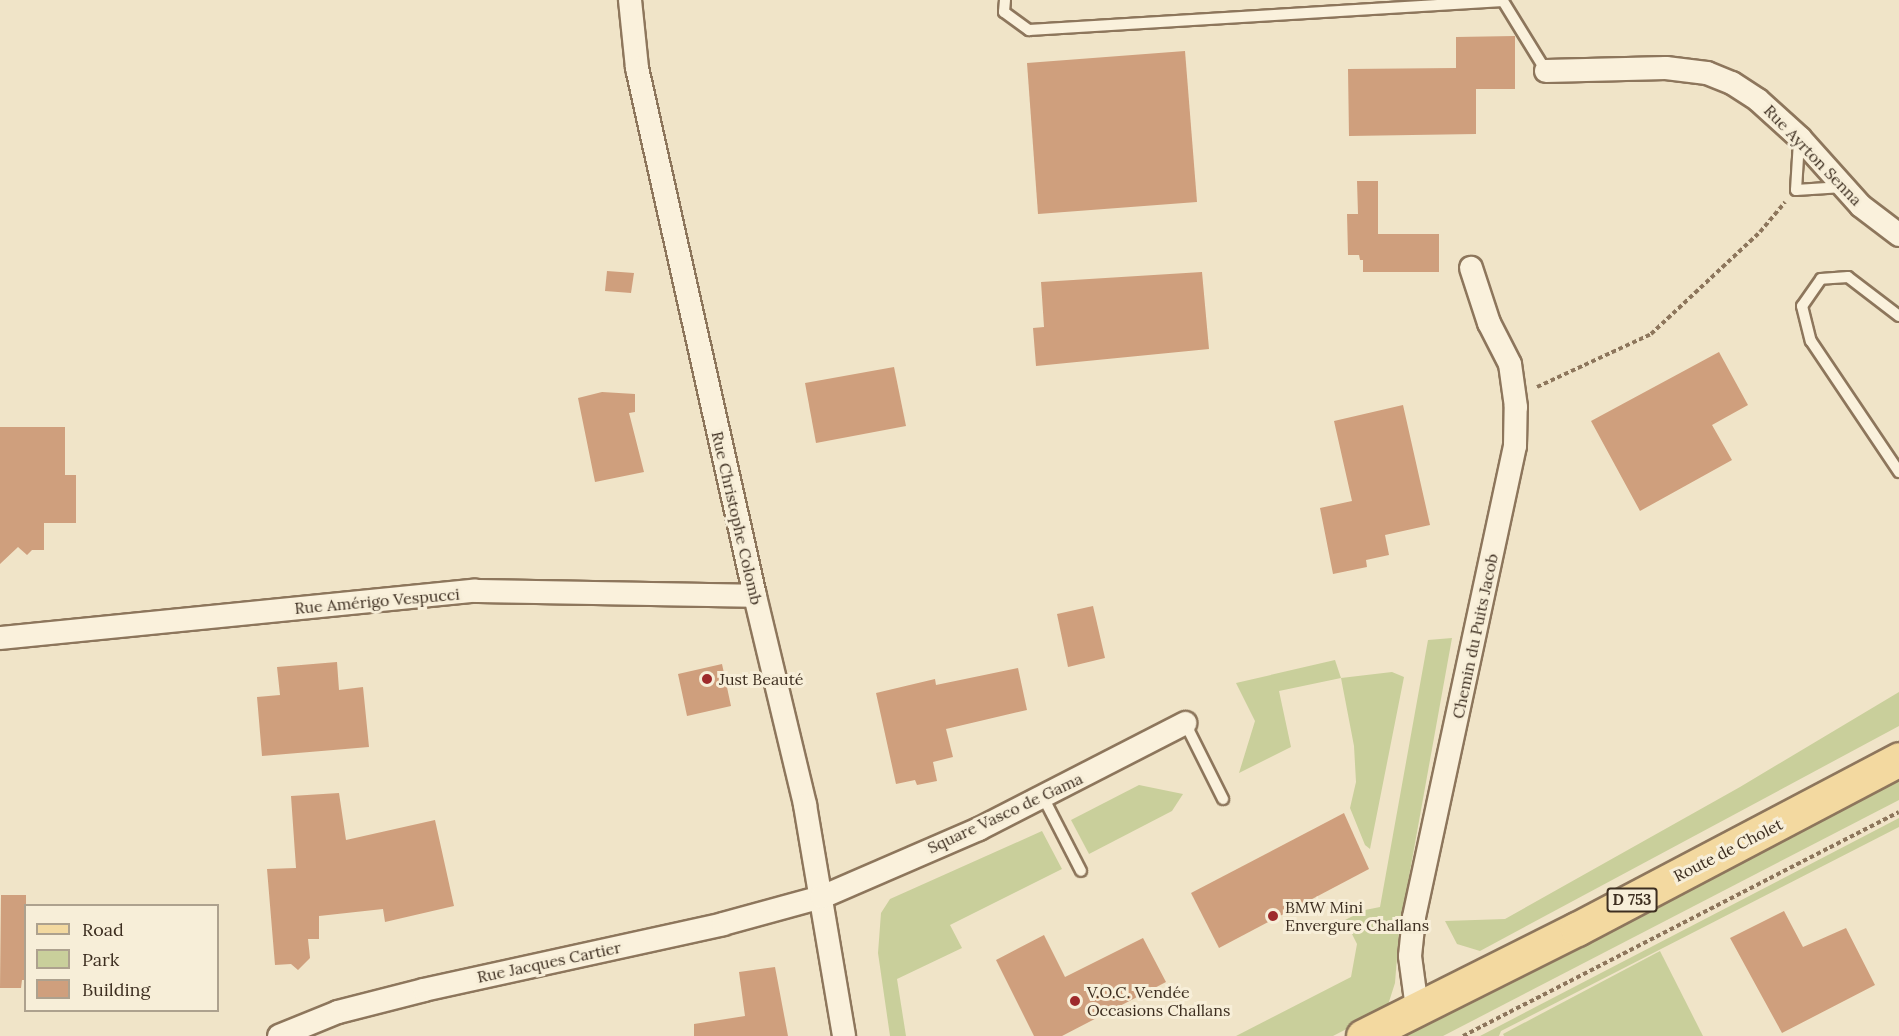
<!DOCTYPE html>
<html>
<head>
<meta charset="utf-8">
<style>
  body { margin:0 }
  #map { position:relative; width:1899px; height:1036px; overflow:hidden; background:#f0e4c8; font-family:Lora,serif }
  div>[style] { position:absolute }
  .green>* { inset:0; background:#c9cf9b }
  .building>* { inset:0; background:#cf9f7d }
  .path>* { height:4px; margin-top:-2px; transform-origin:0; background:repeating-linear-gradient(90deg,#8d765c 0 4.5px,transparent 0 7.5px) }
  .roads { filter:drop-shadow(2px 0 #8d765c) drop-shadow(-2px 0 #8d765c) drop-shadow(0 2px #8d765c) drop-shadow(0 -2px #8d765c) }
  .service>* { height:10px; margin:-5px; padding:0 5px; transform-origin:5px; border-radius:5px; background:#faf1dc }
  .minor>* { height:22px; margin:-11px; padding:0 11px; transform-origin:11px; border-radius:11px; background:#faf1dc }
  .primary>* { height:33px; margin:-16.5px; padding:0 16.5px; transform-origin:16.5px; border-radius:16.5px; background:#f3d9a0 }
  .dots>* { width:16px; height:16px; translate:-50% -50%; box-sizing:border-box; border:3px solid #f7eed8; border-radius:50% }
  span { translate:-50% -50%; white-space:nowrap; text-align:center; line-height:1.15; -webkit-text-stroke:6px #f7eed8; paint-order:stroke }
  .shield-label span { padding:2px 4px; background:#f7eed8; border:2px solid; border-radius:4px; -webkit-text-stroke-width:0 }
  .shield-label { font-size:15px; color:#3d2e20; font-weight:700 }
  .street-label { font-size:16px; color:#3d2e20 }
  .poi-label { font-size:16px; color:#3d2e20 }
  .left { translate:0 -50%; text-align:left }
  .legend { position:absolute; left:24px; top:904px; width:195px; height:108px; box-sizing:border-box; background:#f7eed8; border:2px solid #ada18e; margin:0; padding:8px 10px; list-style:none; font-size:18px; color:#3d2e20 }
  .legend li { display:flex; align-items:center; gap:12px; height:30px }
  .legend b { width:30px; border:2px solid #ada18e }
</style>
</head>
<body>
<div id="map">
  <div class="green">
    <i style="clip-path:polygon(1452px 638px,1399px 932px,1395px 983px,1387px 1008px,1333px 1036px,1236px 1036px,1351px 977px,1357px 944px,1345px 920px,1365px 910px,1380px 907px,1428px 640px)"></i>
    <i style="clip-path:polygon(1335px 660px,1341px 678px,1392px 672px,1404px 677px,1370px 849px,1365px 845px,1350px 808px,1356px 782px,1354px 746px,1341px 678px,1279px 691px,1291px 747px,1239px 773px,1255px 721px,1236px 683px)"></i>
    <i style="clip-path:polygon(1899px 692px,1899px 726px,1480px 951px,1457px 944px,1445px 921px,1505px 919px,1740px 787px)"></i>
    <i style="clip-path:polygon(1899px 781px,1899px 800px,1443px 1036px,1398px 1036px)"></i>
    <i style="clip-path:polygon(1139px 785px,1183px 794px,1172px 811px,1089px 854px,1071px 820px)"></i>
    <i style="clip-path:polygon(1899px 818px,1899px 827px,1501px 1031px,1499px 1036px,1480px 1036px)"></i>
    <i style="clip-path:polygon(1042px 831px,1062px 869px,950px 925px,962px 948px,897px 979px,906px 1036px,890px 1036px,878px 953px,881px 913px,890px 899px)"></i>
    <i style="clip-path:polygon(1660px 951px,1703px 1036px,1504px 1036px,1503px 1034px)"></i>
  </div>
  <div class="building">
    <i style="clip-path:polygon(1515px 36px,1515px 89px,1476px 89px,1476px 134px,1349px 136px,1348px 69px,1456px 68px,1456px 37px)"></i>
    <i style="clip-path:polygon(1185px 51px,1197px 202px,1038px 214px,1027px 63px)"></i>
    <i style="clip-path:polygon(1357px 181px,1378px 181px,1378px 234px,1439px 234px,1439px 272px,1363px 272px,1363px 260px,1360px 260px,1359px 255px,1348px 255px,1347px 214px,1358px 214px)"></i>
    <i style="clip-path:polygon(607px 271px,634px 273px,631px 293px,605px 291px)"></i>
    <i style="clip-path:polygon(1202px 272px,1209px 349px,1036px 366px,1033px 328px,1044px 327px,1041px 282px)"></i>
    <i style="clip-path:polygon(1719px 352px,1748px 405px,1712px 425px,1732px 460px,1640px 511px,1591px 421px)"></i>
    <i style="clip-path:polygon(894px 367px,906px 426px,816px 443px,805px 383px)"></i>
    <i style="clip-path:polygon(602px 392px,635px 394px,635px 412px,629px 413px,644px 472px,595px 482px,578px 398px)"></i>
    <i style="clip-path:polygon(1403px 405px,1430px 525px,1385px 535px,1389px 555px,1366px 560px,1367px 567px,1333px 574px,1320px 508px,1352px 501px,1334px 421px)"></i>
    <i style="clip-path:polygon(0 427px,65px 427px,65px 475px,76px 475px,76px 523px,44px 523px,44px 550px,32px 550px,27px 555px,18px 547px,0 564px)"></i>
    <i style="clip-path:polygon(1093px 606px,1105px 658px,1068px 667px,1057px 614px)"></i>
    <i style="clip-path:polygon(337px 662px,339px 690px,363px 687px,369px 747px,262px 756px,257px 697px,280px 695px,277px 667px)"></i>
    <i style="clip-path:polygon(722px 664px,731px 706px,687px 716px,678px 674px)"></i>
    <i style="clip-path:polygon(1018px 668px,1027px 710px,946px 729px,953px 757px,933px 762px,937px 781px,917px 785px,915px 780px,896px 784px,876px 693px,935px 679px,936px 685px)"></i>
    <i style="clip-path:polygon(339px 793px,346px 840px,435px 820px,454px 906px,385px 922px,383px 909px,319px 916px,319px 939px,308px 939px,310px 958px,298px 970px,291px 964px,275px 965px,267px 869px,296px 868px,291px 796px)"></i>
    <i style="clip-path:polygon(1344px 813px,1369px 869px,1219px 948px,1191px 893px)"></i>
    <i style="clip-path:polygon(1px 895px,26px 895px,26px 980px,22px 980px,21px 988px,0 988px)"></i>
    <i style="clip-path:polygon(1784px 911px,1803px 947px,1846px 928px,1875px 985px,1782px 1033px,1730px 938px)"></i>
    <i style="clip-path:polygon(1044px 935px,1065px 977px,1143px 938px,1166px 982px,1062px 1036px,1034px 1036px,996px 960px)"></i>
    <i style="clip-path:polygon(775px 967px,788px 1036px,694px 1036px,694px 1024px,745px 1016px,739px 972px)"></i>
  </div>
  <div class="path">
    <i style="left:1537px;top:387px;width:126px;rotate:-24.9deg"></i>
    <i style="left:1651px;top:334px;width:149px;rotate:-43.1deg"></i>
    <i style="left:1760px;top:232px;width:39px;rotate:-50deg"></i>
    <i style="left:1463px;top:1036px;width:490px;rotate:-27.2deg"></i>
  </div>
  <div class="roads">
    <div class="service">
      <i style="left:1005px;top:0;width:12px;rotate:95deg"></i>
      <i style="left:1004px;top:12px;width:31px;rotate:36deg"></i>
      <i style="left:1029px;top:30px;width:475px;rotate:-3.5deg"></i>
      <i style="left:1503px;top:1px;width:82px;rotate:58.4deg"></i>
      <i style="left:1799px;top:141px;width:49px;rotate:93.5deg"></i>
      <i style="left:1796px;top:190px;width:47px;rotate:-3.7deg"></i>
      <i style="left:1899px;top:316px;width:64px;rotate:-142.6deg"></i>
      <i style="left:1848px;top:277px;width:27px;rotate:176deg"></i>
      <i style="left:1821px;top:279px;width:33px;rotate:125deg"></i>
      <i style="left:1802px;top:306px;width:36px;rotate:76deg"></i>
      <i style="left:1811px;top:341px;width:158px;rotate:56.1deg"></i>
      <i style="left:1185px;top:723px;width:85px;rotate:63.4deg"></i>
      <i style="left:1043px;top:797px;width:83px;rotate:62.8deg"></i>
    </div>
    <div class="minor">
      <i style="left:630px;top:0;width:68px;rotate:84.1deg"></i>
      <i style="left:637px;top:68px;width:541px;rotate:77.4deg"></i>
      <i style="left:755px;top:596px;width:215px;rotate:76.5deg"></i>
      <i style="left:805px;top:805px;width:234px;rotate:80.4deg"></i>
      <i style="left:1546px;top:71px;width:120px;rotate:-1.4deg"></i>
      <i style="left:1666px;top:68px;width:41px;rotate:7deg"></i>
      <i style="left:1707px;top:73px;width:27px;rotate:22deg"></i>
      <i style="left:1732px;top:83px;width:31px;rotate:33deg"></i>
      <i style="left:1758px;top:100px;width:57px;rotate:42.1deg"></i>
      <i style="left:1800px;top:138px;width:91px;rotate:48.1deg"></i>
      <i style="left:1861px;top:206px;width:48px;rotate:37.3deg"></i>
      <i style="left:0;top:638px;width:477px;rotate:-5.7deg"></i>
      <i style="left:475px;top:591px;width:280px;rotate:1deg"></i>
      <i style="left:1417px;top:1008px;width:52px;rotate:-97.7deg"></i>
      <i style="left:1410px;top:956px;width:39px;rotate:-84deg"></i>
      <i style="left:1414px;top:917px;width:482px;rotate:-77.9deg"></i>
      <i style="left:1515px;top:446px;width:39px;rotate:-89deg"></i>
      <i style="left:1516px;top:407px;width:43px;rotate:-97.9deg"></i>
      <i style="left:1510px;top:364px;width:46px;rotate:-117.1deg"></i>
      <i style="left:1489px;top:323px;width:58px;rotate:-108.1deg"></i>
      <i style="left:279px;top:1036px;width:64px;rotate:-22.1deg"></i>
      <i style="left:338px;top:1012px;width:89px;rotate:-14.3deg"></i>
      <i style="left:424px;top:990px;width:306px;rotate:-12.4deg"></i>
      <i style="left:723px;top:924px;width:103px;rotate:-15.3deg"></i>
      <i style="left:822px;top:897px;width:171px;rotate:-23.4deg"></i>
      <i style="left:979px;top:829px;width:232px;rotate:-27.2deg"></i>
    </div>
    <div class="primary">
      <i style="left:1363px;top:1036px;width:239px;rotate:-26.6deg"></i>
      <i style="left:1577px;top:929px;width:364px;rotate:-27.8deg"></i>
    </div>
  </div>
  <div class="dots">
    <i style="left:707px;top:679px;background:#9e2a2b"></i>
    <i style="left:1273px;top:916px;background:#9e2a2b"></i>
    <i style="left:1075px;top:1001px;background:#9e2a2b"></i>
  </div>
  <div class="shield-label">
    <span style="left:1632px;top:900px">D 753</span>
  </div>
  <div class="street-label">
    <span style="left:1813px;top:155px;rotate:46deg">Rue Ayrton Senna</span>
    <span style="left:737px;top:518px;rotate:77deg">Rue Christophe Colomb</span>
    <span style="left:377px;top:601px;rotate:-5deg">Rue Amérigo Vespucci</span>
    <span style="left:1475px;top:636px;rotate:-78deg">Chemin du Puits Jacob</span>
    <span style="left:1005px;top:813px;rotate:-25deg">Square Vasco de Gama</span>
    <span style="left:1728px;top:850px;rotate:-27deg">Route de Cholet</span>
    <span style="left:549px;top:962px;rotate:-12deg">Rue Jacques Cartier</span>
  </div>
  <div class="poi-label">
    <span class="left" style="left:719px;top:679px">Just Beauté</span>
    <span class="left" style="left:1285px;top:916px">BMW Mini<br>Envergure Challans</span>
    <span class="left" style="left:1087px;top:1001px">V.O.C. Vendée<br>Occasions Challans</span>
  </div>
  <ul class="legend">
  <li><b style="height:8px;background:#f3d9a0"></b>Road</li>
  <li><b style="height:16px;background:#c9cf9b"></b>Park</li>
  <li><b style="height:16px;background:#cf9f7d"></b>Building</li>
  </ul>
</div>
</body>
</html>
